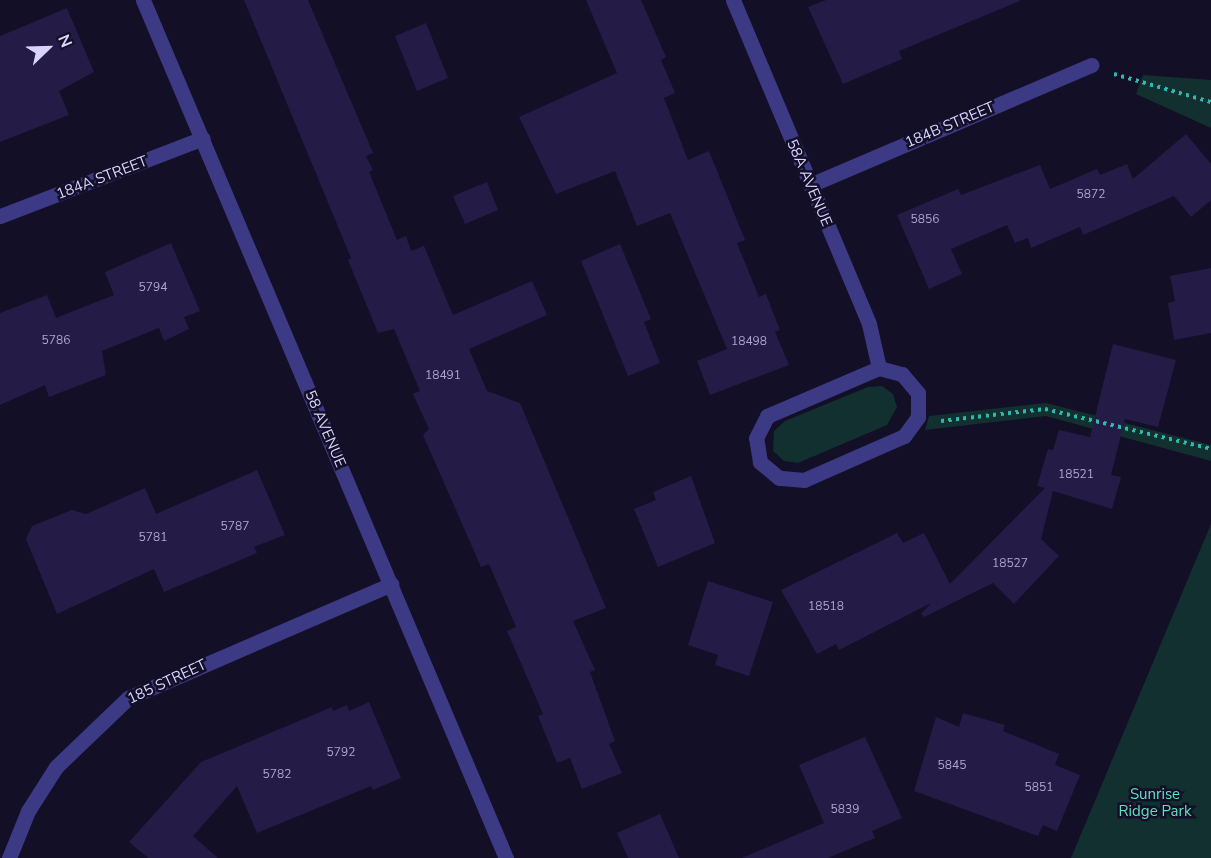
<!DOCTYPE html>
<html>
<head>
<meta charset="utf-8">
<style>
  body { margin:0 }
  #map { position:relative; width:1211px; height:858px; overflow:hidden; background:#130f26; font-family:"Nunito Sans",sans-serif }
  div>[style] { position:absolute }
  .green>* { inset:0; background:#12302f }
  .building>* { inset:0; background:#241b47 }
  .path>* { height:4px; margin-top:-2px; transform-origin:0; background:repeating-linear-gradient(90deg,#2fb8b0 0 3px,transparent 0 7.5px) }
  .minor>* { height:15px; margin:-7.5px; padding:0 7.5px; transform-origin:7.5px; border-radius:7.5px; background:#3d3a85 }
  span { translate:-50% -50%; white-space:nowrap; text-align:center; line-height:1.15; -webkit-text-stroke:5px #130f26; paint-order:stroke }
  .number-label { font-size:12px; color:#aca6d1 }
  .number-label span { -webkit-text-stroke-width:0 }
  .street-label { font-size:15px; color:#d9d4ff }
  .park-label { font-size:15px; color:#5fe0c0 }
  .north { position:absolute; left:18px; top:18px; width:60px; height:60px; -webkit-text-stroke:4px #130f26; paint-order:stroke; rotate:67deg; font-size:16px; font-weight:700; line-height:24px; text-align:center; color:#d9d4ff }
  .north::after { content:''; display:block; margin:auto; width:21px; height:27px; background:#d9d4ff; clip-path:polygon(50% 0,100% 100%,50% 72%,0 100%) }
</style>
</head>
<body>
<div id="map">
  <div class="green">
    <i style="clip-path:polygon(1143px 75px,1211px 80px,1211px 128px,1136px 94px)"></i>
    <i style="clip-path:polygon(882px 386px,893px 394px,897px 407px,887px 425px,798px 463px,784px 461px,773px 451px,774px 431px,785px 421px,868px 387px)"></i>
    <i style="clip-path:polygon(1046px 403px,1211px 445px,1211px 461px,1046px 416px,925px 430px,929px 416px)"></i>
    <i style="clip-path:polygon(1211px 524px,1211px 858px,1071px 858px)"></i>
  </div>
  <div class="building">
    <i style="clip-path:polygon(244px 0,308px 0,373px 153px,366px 156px,373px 170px,369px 172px,397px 240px,406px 236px,411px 251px,424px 246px,453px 315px,532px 281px,547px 315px,469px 349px,487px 391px,520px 403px,606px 608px,573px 621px,595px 670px,590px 672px,615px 741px,609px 744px,622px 773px,582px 789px,570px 758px,557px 763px,538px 716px,543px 714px,507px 631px,516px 627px,489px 564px,481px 567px,423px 435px,429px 429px,413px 394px,420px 391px,394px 329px,378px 333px,348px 260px,351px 258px)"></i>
    <i style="clip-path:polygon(586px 0,641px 0,666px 57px,661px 60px,675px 93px,664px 98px,688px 160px,709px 151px,745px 240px,737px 243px,759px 297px,766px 294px,780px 330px,775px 332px,789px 365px,710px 395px,697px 361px,727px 349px,670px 213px,637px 226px,615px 171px,556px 194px,519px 117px,617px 73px)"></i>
    <i style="clip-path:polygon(826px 0,1020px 0,1020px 1px,899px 51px,902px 59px,843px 84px,808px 7px)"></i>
    <i style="clip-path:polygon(67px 8px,94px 72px,59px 91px,69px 115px,0 142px,0 36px)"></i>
    <i style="clip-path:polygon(426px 23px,448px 78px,417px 91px,395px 36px)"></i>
    <i style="clip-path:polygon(1186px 134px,1211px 164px,1211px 200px,1191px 217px,1174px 196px,1083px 235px,1080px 227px,1031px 248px,1028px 238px,1015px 243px,1007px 225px,951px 249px,962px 274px,929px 289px,897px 215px,958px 189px,961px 195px,1040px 165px,1050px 189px,1097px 169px,1100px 175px,1127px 164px,1133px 179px)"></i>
    <i style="clip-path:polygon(487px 182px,498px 210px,465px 224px,453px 196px)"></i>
    <i style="clip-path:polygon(171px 243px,200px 311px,184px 317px,189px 329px,164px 341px,159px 328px,102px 351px,106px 375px,49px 397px,45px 385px,0 405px,0 313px,47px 295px,56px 318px,114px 295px,105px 272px)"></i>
    <i style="clip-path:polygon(620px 244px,651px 319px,644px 322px,660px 363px,628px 376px,581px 261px)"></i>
    <i style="clip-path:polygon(1211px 268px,1211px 333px,1174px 340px,1168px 303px,1175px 301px,1170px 276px)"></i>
    <i style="clip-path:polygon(1113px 344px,1176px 360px,1158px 427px,1125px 419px,1111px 475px,1121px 477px,1112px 509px,1053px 491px,1041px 539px,1059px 556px,1014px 604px,993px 583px,924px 617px,921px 614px,931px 603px,839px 650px,836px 644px,817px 654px,781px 590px,897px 533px,903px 543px,924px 533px,950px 584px,1045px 488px,1037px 486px,1048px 449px,1053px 450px,1059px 430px,1090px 437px)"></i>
    <i style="clip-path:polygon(257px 470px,285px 535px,254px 547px,257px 553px,164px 592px,154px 569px,57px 614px,26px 539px,32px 526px,72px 510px,86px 514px,145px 488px,156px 514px)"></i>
    <i style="clip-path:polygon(691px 476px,715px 543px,658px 567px,634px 509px,656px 500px,653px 492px)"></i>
    <i style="clip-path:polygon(708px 581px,773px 602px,749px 676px,715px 665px,718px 655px,688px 645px)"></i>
    <i style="clip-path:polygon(369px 702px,401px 778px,373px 790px,371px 786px,257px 833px,237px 786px,193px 836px,218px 858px,148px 858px,129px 842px,201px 762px,332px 707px,333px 711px,347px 705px,349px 711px)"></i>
    <i style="clip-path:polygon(963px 713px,1005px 725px,1003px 731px,1059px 754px,1055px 765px,1080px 775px,1057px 831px,1043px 825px,1038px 836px,914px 791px,936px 717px,959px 727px)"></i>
    <i style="clip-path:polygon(865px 737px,902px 818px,872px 831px,875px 838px,828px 858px,742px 858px,824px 823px,799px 765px)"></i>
    <i style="clip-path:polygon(660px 814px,679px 858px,628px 858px,617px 833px)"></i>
  </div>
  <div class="path">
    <i style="left:1114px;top:74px;width:101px;rotate:16.1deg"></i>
    <i style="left:941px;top:421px;width:105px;rotate:-6.6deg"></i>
    <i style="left:1045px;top:409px;width:171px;rotate:13.5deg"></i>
  </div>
  <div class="minor">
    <i style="left:143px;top:0;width:932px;rotate:67.07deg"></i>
    <i style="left:733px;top:0;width:351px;rotate:67.2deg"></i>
    <i style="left:869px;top:324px;width:45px;rotate:77.2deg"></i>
    <i style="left:810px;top:185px;width:306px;rotate:-23.1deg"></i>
    <i style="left:0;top:216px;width:217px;rotate:-21deg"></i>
    <i style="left:879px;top:368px;width:24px;rotate:15deg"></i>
    <i style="left:902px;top:374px;width:25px;rotate:50deg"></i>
    <i style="left:918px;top:393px;width:24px;rotate:90deg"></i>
    <i style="left:918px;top:417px;width:24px;rotate:126deg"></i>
    <i style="left:904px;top:436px;width:109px;rotate:156.3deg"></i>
    <i style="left:804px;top:480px;width:25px;rotate:-175deg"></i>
    <i style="left:779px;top:478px;width:25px;rotate:-140deg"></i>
    <i style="left:760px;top:462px;width:24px;rotate:-99deg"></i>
    <i style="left:756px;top:438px;width:25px;rotate:-63deg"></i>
    <i style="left:767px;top:416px;width:122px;rotate:-23.2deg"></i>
    <i style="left:9px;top:858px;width:51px;rotate:-68deg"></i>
    <i style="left:28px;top:811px;width:52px;rotate:-57.5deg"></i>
    <i style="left:56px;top:767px;width:100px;rotate:-43.8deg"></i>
    <i style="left:128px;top:698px;width:287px;rotate:-23.4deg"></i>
  </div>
  <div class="number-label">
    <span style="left:1091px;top:195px">5872</span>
    <span style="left:925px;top:220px">5856</span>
    <span style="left:153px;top:288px">5794</span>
    <span style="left:56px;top:341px">5786</span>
    <span style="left:749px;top:342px">18498</span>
    <span style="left:443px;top:376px">18491</span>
    <span style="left:1076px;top:475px">18521</span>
    <span style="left:235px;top:527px">5787</span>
    <span style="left:153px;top:538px">5781</span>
    <span style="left:1010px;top:564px">18527</span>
    <span style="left:826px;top:607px">18518</span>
    <span style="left:341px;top:753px">5792</span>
    <span style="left:952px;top:766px">5845</span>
    <span style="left:277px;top:775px">5782</span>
    <span style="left:1039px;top:788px">5851</span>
    <span style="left:845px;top:810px">5839</span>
  </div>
  <div class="street-label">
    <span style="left:950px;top:125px;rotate:-23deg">184B STREET</span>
    <span style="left:102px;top:178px;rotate:-21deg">184A STREET</span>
    <span style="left:809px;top:183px;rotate:67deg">58A AVENUE</span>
    <span style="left:325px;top:429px;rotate:67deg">58 AVENUE</span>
    <span style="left:167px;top:682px;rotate:-25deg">185 STREET</span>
  </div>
  <div class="park-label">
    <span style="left:1155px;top:803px">Sunrise<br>Ridge Park</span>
  </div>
  <div class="north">N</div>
</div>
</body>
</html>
